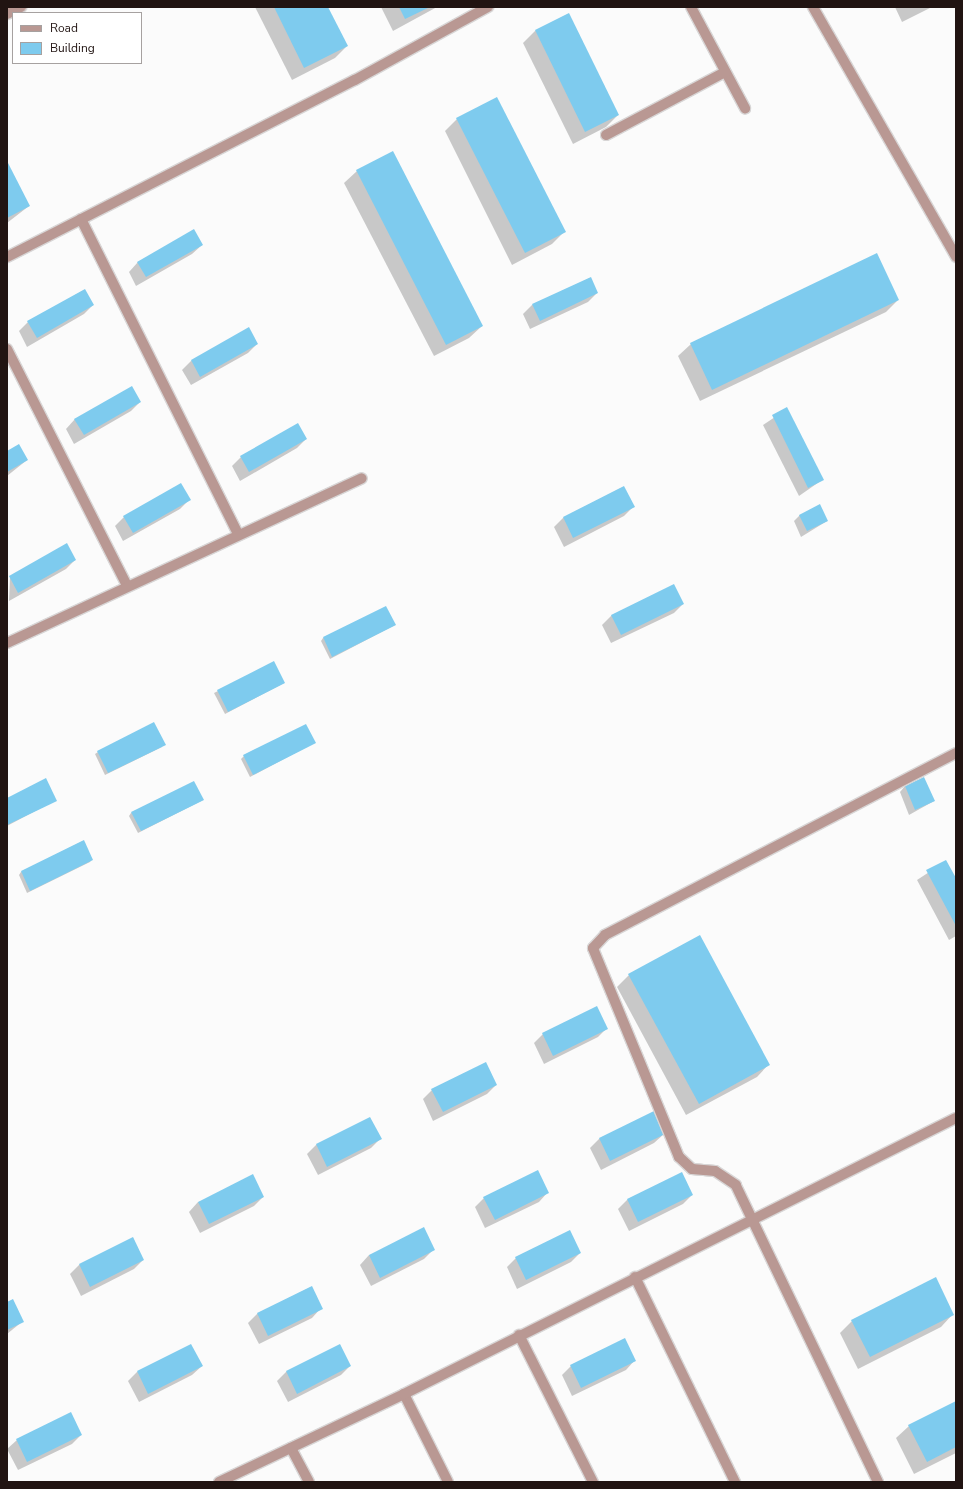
<!DOCTYPE html>
<html>
<head>
<meta charset="utf-8">
<style>
  body { margin:0 }
  #map { position:relative; width:963px; height:1489px; overflow:hidden; background:#fbfbfb; font-family:"Nunito Sans",sans-serif }
  div>[style] { position:absolute }
  .shadow>* { inset:0; background:#0003 }
  .building>* { inset:0; background:#7ecbee }
  .roads { filter:drop-shadow(1px 0 #d8d6d6) drop-shadow(-1px 0 #d8d6d6) drop-shadow(0 1px #d8d6d6) drop-shadow(0 -1px #d8d6d6) }
  .minor>* { height:10px; margin:-5px; padding:0 5px; transform-origin:5px; border-radius:5px; background:#b99893 }
  span { translate:-50% -50%; white-space:nowrap; text-align:center; line-height:1.15; -webkit-text-stroke:3px #fff; paint-order:stroke }
  .frame { position:absolute; inset:0; border:8px solid #211412; pointer-events:none }
  .legend { position:absolute; left:12px; top:12px; width:130px; height:52px; box-sizing:border-box; background:#fff; border:1px solid #a6a1a0; margin:0; padding:5px 7px; list-style:none; font-size:12px; color:#211412 }
  .legend li { display:flex; align-items:center; gap:8px; height:20px }
  .legend b { width:20px; border:1px solid #a6a1a0 }
</style>
</head>
<body>
<div id="map">
  <div class="shadow">
    <i style="clip-path:polygon(255px 7px,327px 7px,347px 46px,335px 58px,292px 80px)"></i>
    <i style="clip-path:polygon(381px 7px,437px 7px,393px 31px)"></i>
    <i style="clip-path:polygon(895px 7px,932px 7px,902px 22px)"></i>
    <i style="clip-path:polygon(568px 14px,618px 115px,606px 127px,573px 144px,523px 43px,535px 31px)"></i>
    <i style="clip-path:polygon(457px 119px,564px 232px,552px 244px,512px 265px,445px 131px)"></i>
    <i style="clip-path:polygon(7px 164px,29px 206px,7px 223px)"></i>
    <i style="clip-path:polygon(357px 171px,482px 326px,469px 338px,434px 356px,344px 183px)"></i>
    <i style="clip-path:polygon(202px 245px,192px 254px,136px 286px,129px 272px,138px 262px)"></i>
    <i style="clip-path:polygon(590px 278px,597px 293px,588px 302px,530px 329px,523px 314px,532px 305px)"></i>
    <i style="clip-path:polygon(84px 290px,93px 305px,84px 314px,27px 347px,19px 331px,28px 322px)"></i>
    <i style="clip-path:polygon(898px 300px,886px 312px,700px 401px,678px 356px,691px 344px)"></i>
    <i style="clip-path:polygon(248px 329px,257px 344px,248px 353px,191px 385px,182px 370px,191px 361px)"></i>
    <i style="clip-path:polygon(140px 402px,131px 411px,74px 444px,66px 429px,75px 419px)"></i>
    <i style="clip-path:polygon(787px 409px,822px 480px,799px 496px,763px 425px)"></i>
    <i style="clip-path:polygon(306px 439px,297px 448px,240px 481px,232px 466px,241px 457px)"></i>
    <i style="clip-path:polygon(7px 452px,27px 460px,7px 476px)"></i>
    <i style="clip-path:polygon(623px 487px,633px 507px,624px 516px,564px 547px,554px 527px,563px 518px)"></i>
    <i style="clip-path:polygon(189px 500px,180px 509px,123px 541px,115px 526px,124px 517px)"></i>
    <i style="clip-path:polygon(800px 515px,827px 521px,801px 537px,794px 521px)"></i>
    <i style="clip-path:polygon(66px 545px,75px 560px,66px 569px,9px 601px,10px 577px)"></i>
    <i style="clip-path:polygon(683px 604px,674px 613px,611px 643px,602px 625px,612px 615px)"></i>
    <i style="clip-path:polygon(395px 625px,330px 659px,321px 641px,323px 638px)"></i>
    <i style="clip-path:polygon(274px 663px,284px 683px,225px 714px,214px 693px)"></i>
    <i style="clip-path:polygon(314px 743px,250px 777px,241px 759px,244px 756px)"></i>
    <i style="clip-path:polygon(162px 747px,105px 775px,95px 754px,98px 752px)"></i>
    <i style="clip-path:polygon(905px 786px,934px 801px,909px 815px,900px 792px)"></i>
    <i style="clip-path:polygon(7px 799px,56px 800px,7px 826px)"></i>
    <i style="clip-path:polygon(203px 800px,138px 833px,129px 816px,131px 813px)"></i>
    <i style="clip-path:polygon(83px 841px,92px 859px,90px 862px,27px 893px,19px 875px,21px 872px)"></i>
    <i style="clip-path:polygon(946px 861px,956px 880px,956px 936px,949px 940px,917px 880px)"></i>
    <i style="clip-path:polygon(629px 975px,769px 1064px,757px 1077px,686px 1115px,617px 987px)"></i>
    <i style="clip-path:polygon(607px 1028px,598px 1037px,544px 1064px,534px 1043px,543px 1034px)"></i>
    <i style="clip-path:polygon(496px 1085px,487px 1094px,433px 1121px,423px 1099px,432px 1090px)"></i>
    <i style="clip-path:polygon(653px 1113px,664px 1134px,654px 1143px,601px 1170px,590px 1148px,599px 1139px)"></i>
    <i style="clip-path:polygon(370px 1118px,380px 1139px,371px 1148px,318px 1175px,307px 1154px,316px 1145px)"></i>
    <i style="clip-path:polygon(681px 1174px,692px 1195px,683px 1204px,629px 1231px,618px 1209px,627px 1200px)"></i>
    <i style="clip-path:polygon(548px 1192px,539px 1202px,485px 1228px,475px 1207px,484px 1198px)"></i>
    <i style="clip-path:polygon(263px 1197px,254px 1206px,200px 1233px,189px 1212px,198px 1202px)"></i>
    <i style="clip-path:polygon(133px 1238px,143px 1260px,134px 1269px,81px 1296px,70px 1274px,79px 1265px)"></i>
    <i style="clip-path:polygon(433px 1250px,424px 1259px,371px 1286px,360px 1265px,369px 1255px)"></i>
    <i style="clip-path:polygon(580px 1253px,571px 1262px,517px 1289px,507px 1267px,516px 1258px)"></i>
    <i style="clip-path:polygon(311px 1287px,321px 1308px,312px 1318px,259px 1344px,248px 1323px,257px 1314px)"></i>
    <i style="clip-path:polygon(7px 1303px,23px 1321px,7px 1334px)"></i>
    <i style="clip-path:polygon(953px 1314px,941px 1327px,858px 1369px,840px 1333px,852px 1321px)"></i>
    <i style="clip-path:polygon(340px 1345px,350px 1366px,341px 1375px,288px 1402px,277px 1381px,286px 1372px)"></i>
    <i style="clip-path:polygon(635px 1360px,626px 1370px,572px 1396px,562px 1375px,571px 1366px)"></i>
    <i style="clip-path:polygon(202px 1366px,192px 1375px,139px 1402px,128px 1381px,137px 1372px)"></i>
    <i style="clip-path:polygon(956px 1402px,956px 1453px,914px 1474px,896px 1438px,909px 1426px)"></i>
    <i style="clip-path:polygon(81px 1435px,72px 1444px,18px 1470px,7px 1449px,17px 1440px)"></i>
  </div>
  <div class="building">
    <i style="clip-path:polygon(274px 7px,328px 7px,348px 46px,304px 68px)"></i>
    <i style="clip-path:polygon(399px 7px,430px 7px,405px 19px)"></i>
    <i style="clip-path:polygon(569px 13px,619px 115px,585px 132px,535px 30px)"></i>
    <i style="clip-path:polygon(497px 97px,566px 232px,525px 253px,456px 118px)"></i>
    <i style="clip-path:polygon(393px 151px,483px 326px,446px 345px,356px 170px)"></i>
    <i style="clip-path:polygon(7px 161px,30px 206px,7px 218px)"></i>
    <i style="clip-path:polygon(194px 229px,203px 245px,146px 277px,137px 262px)"></i>
    <i style="clip-path:polygon(877px 253px,899px 300px,712px 390px,690px 343px)"></i>
    <i style="clip-path:polygon(591px 277px,598px 293px,540px 321px,532px 304px)"></i>
    <i style="clip-path:polygon(85px 289px,94px 305px,37px 338px,27px 321px)"></i>
    <i style="clip-path:polygon(249px 327px,258px 344px,200px 377px,191px 360px)"></i>
    <i style="clip-path:polygon(132px 386px,141px 402px,84px 435px,74px 419px)"></i>
    <i style="clip-path:polygon(787px 407px,824px 480px,808px 488px,772px 415px)"></i>
    <i style="clip-path:polygon(298px 423px,307px 439px,249px 472px,240px 456px)"></i>
    <i style="clip-path:polygon(19px 444px,28px 460px,7px 472px,7px 451px)"></i>
    <i style="clip-path:polygon(181px 483px,191px 500px,133px 533px,123px 516px)"></i>
    <i style="clip-path:polygon(624px 486px,635px 507px,573px 538px,563px 517px)"></i>
    <i style="clip-path:polygon(820px 504px,828px 521px,807px 531px,799px 515px)"></i>
    <i style="clip-path:polygon(67px 543px,76px 560px,18px 593px,9px 576px)"></i>
    <i style="clip-path:polygon(674px 584px,684px 604px,621px 635px,611px 615px)"></i>
    <i style="clip-path:polygon(386px 606px,396px 625px,332px 657px,323px 637px)"></i>
    <i style="clip-path:polygon(274px 661px,285px 683px,228px 712px,217px 690px)"></i>
    <i style="clip-path:polygon(154px 722px,166px 745px,108px 773px,97px 751px)"></i>
    <i style="clip-path:polygon(306px 724px,316px 743px,253px 775px,243px 755px)"></i>
    <i style="clip-path:polygon(924px 777px,935px 801px,915px 810px,905px 786px)"></i>
    <i style="clip-path:polygon(46px 778px,57px 801px,7px 825px,7px 798px)"></i>
    <i style="clip-path:polygon(194px 781px,204px 800px,141px 831px,131px 812px)"></i>
    <i style="clip-path:polygon(84px 840px,93px 860px,30px 891px,21px 871px)"></i>
    <i style="clip-path:polygon(946px 860px,956px 878px,956px 926px,926px 870px)"></i>
    <i style="clip-path:polygon(700px 935px,770px 1065px,699px 1104px,628px 974px)"></i>
    <i style="clip-path:polygon(597px 1006px,608px 1029px,553px 1056px,542px 1033px)"></i>
    <i style="clip-path:polygon(486px 1062px,497px 1085px,443px 1112px,431px 1089px)"></i>
    <i style="clip-path:polygon(654px 1111px,665px 1134px,610px 1161px,599px 1138px)"></i>
    <i style="clip-path:polygon(370px 1117px,382px 1139px,327px 1167px,316px 1144px)"></i>
    <i style="clip-path:polygon(538px 1170px,549px 1193px,495px 1220px,483px 1197px)"></i>
    <i style="clip-path:polygon(682px 1172px,693px 1195px,638px 1222px,627px 1199px)"></i>
    <i style="clip-path:polygon(253px 1174px,264px 1197px,209px 1224px,198px 1202px)"></i>
    <i style="clip-path:polygon(424px 1227px,435px 1250px,380px 1278px,369px 1255px)"></i>
    <i style="clip-path:polygon(570px 1230px,581px 1253px,526px 1280px,515px 1257px)"></i>
    <i style="clip-path:polygon(133px 1237px,144px 1260px,90px 1287px,79px 1264px)"></i>
    <i style="clip-path:polygon(936px 1277px,954px 1315px,870px 1357px,851px 1320px)"></i>
    <i style="clip-path:polygon(312px 1286px,323px 1309px,268px 1336px,257px 1313px)"></i>
    <i style="clip-path:polygon(13px 1299px,24px 1322px,7px 1330px,7px 1302px)"></i>
    <i style="clip-path:polygon(625px 1338px,636px 1361px,581px 1388px,570px 1365px)"></i>
    <i style="clip-path:polygon(191px 1344px,203px 1366px,148px 1394px,137px 1371px)"></i>
    <i style="clip-path:polygon(340px 1344px,351px 1366px,297px 1394px,286px 1371px)"></i>
    <i style="clip-path:polygon(956px 1401px,956px 1447px,927px 1462px,908px 1425px)"></i>
    <i style="clip-path:polygon(71px 1412px,82px 1435px,27px 1462px,16px 1439px)"></i>
  </div>
  <div class="roads">
    <div class="minor">
      <i style="left:691px;top:7px;width:115px;rotate:61.9deg"></i>
      <i style="left:813px;top:7px;width:288px;rotate:60.2deg"></i>
      <i style="left:7px;top:14px;width:16px;rotate:-27deg"></i>
      <i style="left:606px;top:135px;width:135px;rotate:-27.9deg"></i>
      <i style="left:81px;top:219px;width:352px;rotate:63.5deg"></i>
      <i style="left:7px;top:257px;width:390px;rotate:-27deg"></i>
      <i style="left:355px;top:80px;width:152px;rotate:-28.8deg"></i>
      <i style="left:7px;top:349px;width:266px;rotate:63.1deg"></i>
      <i style="left:7px;top:643px;width:391px;rotate:-24.9deg"></i>
      <i style="left:635px;top:1277px;width:228px;rotate:64deg"></i>
      <i style="left:519px;top:1335px;width:165px;rotate:63.3deg"></i>
      <i style="left:404px;top:1394px;width:98px;rotate:63.4deg"></i>
      <i style="left:291px;top:1448px;width:38px;rotate:62deg"></i>
      <i style="left:219px;top:1482px;width:205px;rotate:-25.4deg"></i>
      <i style="left:404px;top:1394px;width:617px;rotate:-26.57deg"></i>
      <i style="left:878px;top:1482px;width:329px;rotate:-115.6deg"></i>
      <i style="left:736px;top:1185px;width:25px;rotate:-146deg"></i>
      <i style="left:715px;top:1171px;width:23px;rotate:-175deg"></i>
      <i style="left:692px;top:1169px;width:18px;rotate:-137deg"></i>
      <i style="left:679px;top:1157px;width:226px;rotate:-112.4deg"></i>
      <i style="left:593px;top:948px;width:18px;rotate:-47deg"></i>
      <i style="left:605px;top:935px;width:395px;rotate:-27.4deg"></i>
    </div>
  </div>
  <div class="frame"></div>
  <ul class="legend">
  <li><b style="height:5px;background:#b99893"></b>Road</li>
  <li><b style="height:11px;background:#7ecbee"></b>Building</li>
  </ul>
</div>
</body>
</html>
